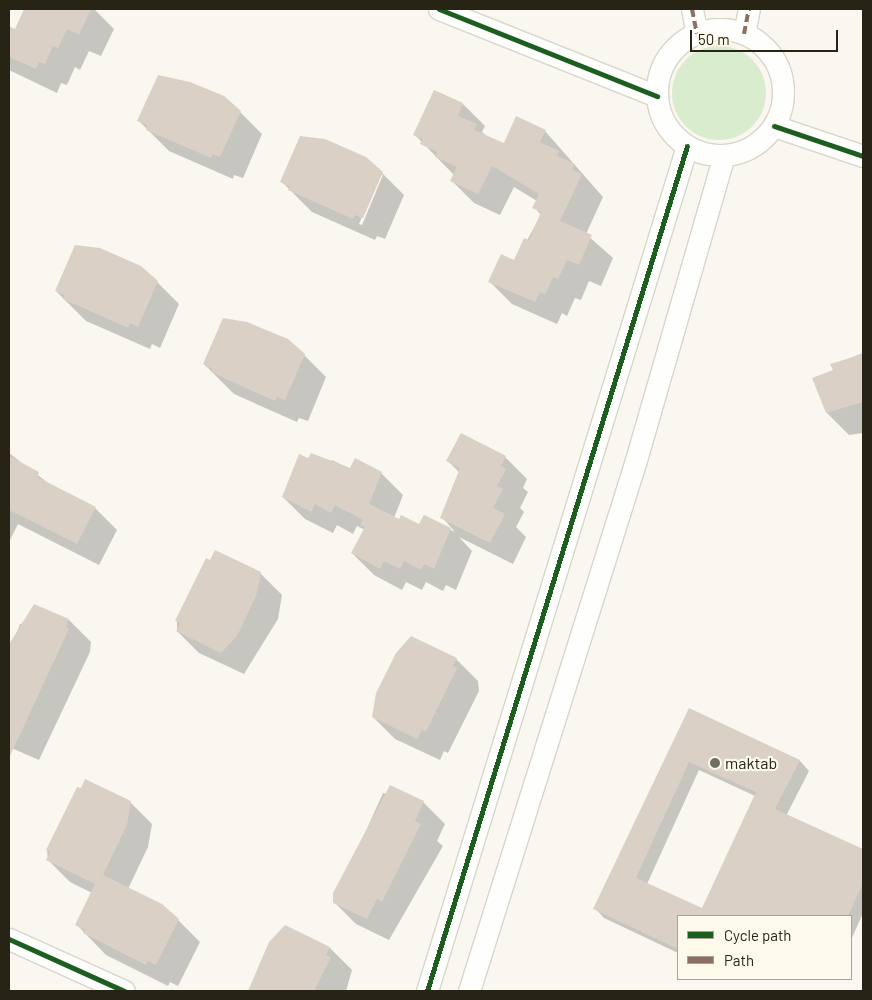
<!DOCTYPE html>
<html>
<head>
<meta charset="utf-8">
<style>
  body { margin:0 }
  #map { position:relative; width:872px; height:1000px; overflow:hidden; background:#f9f7ef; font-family:Barlow,sans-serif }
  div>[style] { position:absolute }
  .green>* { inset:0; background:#d9ecce }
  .round { border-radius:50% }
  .shadow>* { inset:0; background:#0003 }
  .building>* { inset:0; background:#dbd0c5 }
  .roads { filter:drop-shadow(1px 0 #d8d5c9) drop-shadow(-1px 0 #d8d5c9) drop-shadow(0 1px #d8d5c9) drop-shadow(0 -1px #d8d5c9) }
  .minor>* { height:21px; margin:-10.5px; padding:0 10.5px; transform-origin:10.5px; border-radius:10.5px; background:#fefefd }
  .minor>.ring { margin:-10.5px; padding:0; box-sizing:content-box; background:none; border:21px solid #fefefd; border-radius:50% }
  .quiet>* { height:4px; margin-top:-2px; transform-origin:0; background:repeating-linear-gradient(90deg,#8d6e63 0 8px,transparent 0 12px) }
  .cycleway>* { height:5px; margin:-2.5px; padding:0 2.5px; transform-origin:2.5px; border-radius:2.5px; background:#1b5e20 }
  .dots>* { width:14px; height:14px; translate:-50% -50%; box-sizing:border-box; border:2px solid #fdf9eb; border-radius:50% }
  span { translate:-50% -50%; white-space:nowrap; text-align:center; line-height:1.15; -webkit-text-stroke:4.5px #fdf9eb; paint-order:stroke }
  .poi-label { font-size:16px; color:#272315 }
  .left { translate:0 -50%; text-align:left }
  .frame { position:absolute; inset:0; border:10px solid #272315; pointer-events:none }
  .legend { position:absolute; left:677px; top:915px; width:175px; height:65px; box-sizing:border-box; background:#fdf9eb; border:1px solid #a7a395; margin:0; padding:6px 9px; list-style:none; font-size:15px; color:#272315 }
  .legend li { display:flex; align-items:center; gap:10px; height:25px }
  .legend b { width:25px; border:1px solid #a7a395 }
  .scale { position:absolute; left:690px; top:30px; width:148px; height:22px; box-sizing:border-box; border:2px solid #272315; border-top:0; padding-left:6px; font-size:15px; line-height:18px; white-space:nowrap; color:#272315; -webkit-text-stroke:4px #fdf9eb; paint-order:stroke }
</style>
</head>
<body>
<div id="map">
  <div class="green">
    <i class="round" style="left:672px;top:46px;width:94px;height:94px"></i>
  </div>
  <div class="shadow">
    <i style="clip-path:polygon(25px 9px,94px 9px,114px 29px,101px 56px,89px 51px,80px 70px,75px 67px,67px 85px,61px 83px,57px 93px,9px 70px,9px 27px,15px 30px)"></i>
    <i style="clip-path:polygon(434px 91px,463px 104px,485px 126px,482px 132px,488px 137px,504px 145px,545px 131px,603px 197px,586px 234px,613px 258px,601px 286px,589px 281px,581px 300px,575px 298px,567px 316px,562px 313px,557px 324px,512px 304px,490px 282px,515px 262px,541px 215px,534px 207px,537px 201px,514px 187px,500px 215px,474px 203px,452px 181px,454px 175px,414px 134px)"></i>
    <i style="clip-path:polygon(240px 112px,262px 134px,243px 178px,234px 175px,233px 179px,169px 151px,139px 121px)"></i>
    <i style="clip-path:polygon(evenodd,382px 173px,404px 195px,385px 239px,377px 236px,375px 240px,312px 212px,282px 182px,382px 173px,380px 175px,383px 175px,362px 225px,359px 224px,380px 175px)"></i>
    <i style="clip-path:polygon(157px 282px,179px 304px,160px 348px,152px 344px,150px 349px,86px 321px,56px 291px)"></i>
    <i style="clip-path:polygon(863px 353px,863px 433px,849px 435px,827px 413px,813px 379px,834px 371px,832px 365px)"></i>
    <i style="clip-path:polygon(304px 355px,326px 377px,308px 421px,299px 418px,297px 422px,234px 394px,204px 364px)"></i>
    <i style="clip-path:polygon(9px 453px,52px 486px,95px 508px,117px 530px,99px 565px,18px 524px,9px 542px)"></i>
    <i style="clip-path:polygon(505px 457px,527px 479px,523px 488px,528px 492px,520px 508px,524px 512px,516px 527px,526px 537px,513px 564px,459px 537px,472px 551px,456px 590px,446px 585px,443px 591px,426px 582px,422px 590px,406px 582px,402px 590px,374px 575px,352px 553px,365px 530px,357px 526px,353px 534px,337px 525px,333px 533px,305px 519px,283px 497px,309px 460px,330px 464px,332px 460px,350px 469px,381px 473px,403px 495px,394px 518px,420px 526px,425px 516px,455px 532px,442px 517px,459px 472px,448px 461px)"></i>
    <i style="clip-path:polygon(260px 573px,282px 595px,278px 619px,244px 674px,199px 653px,177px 631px,177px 621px)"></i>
    <i style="clip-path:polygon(69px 620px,91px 642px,90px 652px,39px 760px,9px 747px,9px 654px,20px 624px)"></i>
    <i style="clip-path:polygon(456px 659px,478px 681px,479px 691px,448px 753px,444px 751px,440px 760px,395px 739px,373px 717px)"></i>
    <i style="clip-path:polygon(evenodd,690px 709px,800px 761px,809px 771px,786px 816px,863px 851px,863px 913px,851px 940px,851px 916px,678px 916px,678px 953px,604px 918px,595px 908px,690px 709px,699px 770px,755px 796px,703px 910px,647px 884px,699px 770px)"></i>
    <i style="clip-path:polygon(390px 786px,423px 802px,445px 824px,437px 841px,443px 846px,389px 940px,356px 924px,334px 902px,383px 793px,387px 794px)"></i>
    <i style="clip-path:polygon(130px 802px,152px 824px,148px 847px,128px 889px,178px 920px,200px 942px,178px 986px,170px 982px,168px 986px,106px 955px,76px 924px,92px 893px,70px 882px,48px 860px,47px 850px)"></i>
    <i style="clip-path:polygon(285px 927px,330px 948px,352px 970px,346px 991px,251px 991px,261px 961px)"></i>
  </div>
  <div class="building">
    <i style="clip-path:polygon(24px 9px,91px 9px,79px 35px,67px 29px,58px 48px,53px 46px,45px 64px,39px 62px,36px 69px,9px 57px,9px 26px,15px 29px)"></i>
    <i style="clip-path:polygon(158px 75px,190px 82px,224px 96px,241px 111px,220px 157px,212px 154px,211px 158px,146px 130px,147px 125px,137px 121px)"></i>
    <i style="clip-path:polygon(434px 90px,463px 103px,458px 116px,477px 124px,474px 130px,504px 143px,516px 116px,546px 130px,540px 142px,559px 151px,557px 156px,575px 164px,572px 170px,582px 174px,560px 221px,592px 235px,579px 265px,567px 260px,558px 279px,553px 277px,545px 295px,540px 292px,535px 302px,488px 282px,501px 254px,514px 260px,524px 238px,529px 240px,541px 212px,532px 208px,539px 194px,492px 166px,478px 194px,450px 181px,457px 167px,435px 157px,437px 152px,420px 144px,422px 139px,413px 135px)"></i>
    <i style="clip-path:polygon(300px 136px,325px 139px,366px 157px,383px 172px,363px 218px,355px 215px,353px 219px,288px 190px,290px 187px,280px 182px)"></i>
    <i style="clip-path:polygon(75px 245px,100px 248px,141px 266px,158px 281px,138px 327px,130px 323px,128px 328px,63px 299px,65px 295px,55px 291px)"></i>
    <i style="clip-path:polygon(223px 318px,247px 322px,288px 339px,305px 354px,285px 400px,277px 397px,275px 401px,211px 372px,212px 369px,203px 364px)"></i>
    <i style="clip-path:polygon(863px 354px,863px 402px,826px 413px,812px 378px,833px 370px,830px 364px)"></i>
    <i style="clip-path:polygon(461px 433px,506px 456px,501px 466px,506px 469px,497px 486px,503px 489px,493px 508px,505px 514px,490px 543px,440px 518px,460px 468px,446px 461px)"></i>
    <i style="clip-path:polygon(311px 453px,350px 468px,355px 458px,382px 472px,369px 504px,399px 519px,401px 515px,419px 524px,424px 515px,451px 528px,434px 569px,424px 564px,421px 570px,404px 561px,400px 569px,384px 561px,380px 569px,351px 553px,365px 527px,360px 525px,363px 520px,335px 505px,331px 513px,315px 504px,311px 512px,282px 497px,299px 454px,308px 458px)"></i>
    <i style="clip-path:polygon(9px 456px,39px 472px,37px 477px,96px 507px,77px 544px,9px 510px)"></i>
    <i style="clip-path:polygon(215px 550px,261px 572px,256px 596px,237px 636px,221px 653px,176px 631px,180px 623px,175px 621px,206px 558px,210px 560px)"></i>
    <i style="clip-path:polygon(34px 604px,69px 619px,66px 627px,69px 629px,9px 758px,10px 643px)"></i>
    <i style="clip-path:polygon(411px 636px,457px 658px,453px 666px,457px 668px,426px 732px,422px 730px,417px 739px,372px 717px,376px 693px,396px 653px)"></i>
    <i style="clip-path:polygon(evenodd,689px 708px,800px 760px,775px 809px,863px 849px,863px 883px,848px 916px,678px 916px,678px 949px,593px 909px,689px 708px,689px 762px,756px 792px,702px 908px,636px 878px,689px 762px)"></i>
    <i style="clip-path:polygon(85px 779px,131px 801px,127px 825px,103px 875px,162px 904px,179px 919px,156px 965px,148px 961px,146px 965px,83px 933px,85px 930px,75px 925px,95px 884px,46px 860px,50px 852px,46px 850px,77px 787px,81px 788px)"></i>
    <i style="clip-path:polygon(390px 785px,424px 801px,415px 821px,421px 824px,382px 902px,377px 899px,367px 919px,333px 903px,333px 893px)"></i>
    <i style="clip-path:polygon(285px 925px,330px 947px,326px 955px,331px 957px,314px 991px,248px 991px,269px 942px)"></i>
  </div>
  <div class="roads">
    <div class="minor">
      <i style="left:439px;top:9px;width:235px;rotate:21.8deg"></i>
      <i style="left:692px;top:9px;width:25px;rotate:79deg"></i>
      <i class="ring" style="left:657px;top:29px;width:105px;height:105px"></i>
      <i style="left:744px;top:34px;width:25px;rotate:-79deg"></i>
      <i style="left:774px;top:126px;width:94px;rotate:18.6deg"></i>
      <i style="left:9px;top:939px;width:126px;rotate:24.3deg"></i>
      <i style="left:427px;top:991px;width:884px;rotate:-72.9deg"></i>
      <i style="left:469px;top:991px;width:557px;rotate:-72.54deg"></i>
      <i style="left:636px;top:460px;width:317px;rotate:-73.9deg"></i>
    </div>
  </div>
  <div class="quiet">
    <i style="left:692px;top:9px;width:25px;rotate:79deg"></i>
    <i style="left:744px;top:34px;width:25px;rotate:-79deg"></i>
  </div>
  <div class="cycleway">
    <i style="left:439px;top:9px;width:235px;rotate:21.8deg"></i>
    <i style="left:774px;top:126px;width:94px;rotate:18.6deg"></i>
    <i style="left:9px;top:939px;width:126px;rotate:24.3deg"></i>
    <i style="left:427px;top:991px;width:884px;rotate:-72.9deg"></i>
  </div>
  <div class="dots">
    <i style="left:715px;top:763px;background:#706d61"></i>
  </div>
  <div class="poi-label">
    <span class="left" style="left:725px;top:763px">maktab</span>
  </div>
  <div class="frame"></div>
  <ul class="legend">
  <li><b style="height:6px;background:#1b5e20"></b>Cycle path</li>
  <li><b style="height:6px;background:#8d6e63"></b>Path</li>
  </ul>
  <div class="scale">50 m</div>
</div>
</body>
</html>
